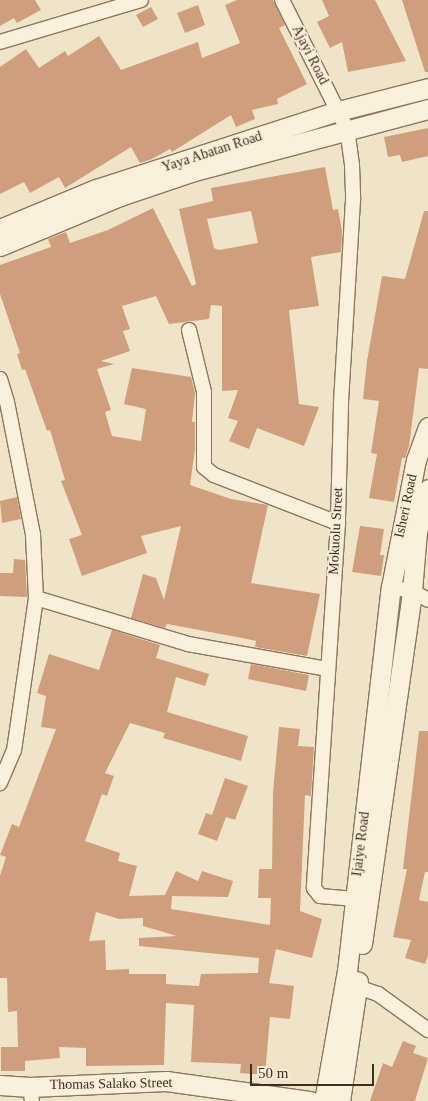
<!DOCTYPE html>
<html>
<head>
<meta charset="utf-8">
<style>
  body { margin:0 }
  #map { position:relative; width:428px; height:1101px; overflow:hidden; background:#f0e4c8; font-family:"Times New Roman",serif }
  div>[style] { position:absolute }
  .building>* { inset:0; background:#cf9f7d }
  .roads { filter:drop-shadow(1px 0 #8d765c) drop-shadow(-1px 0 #8d765c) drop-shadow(0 1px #8d765c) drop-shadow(0 -1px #8d765c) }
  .street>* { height:14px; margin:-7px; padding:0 7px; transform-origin:7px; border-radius:7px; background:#faf1dc }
  .secondary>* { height:19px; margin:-9.5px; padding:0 9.5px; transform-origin:9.5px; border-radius:9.5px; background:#faf1dc }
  span { translate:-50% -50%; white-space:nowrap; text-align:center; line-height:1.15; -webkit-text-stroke:4px #f7eed8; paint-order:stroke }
  .street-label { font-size:14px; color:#3d2e20 }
  .scale { position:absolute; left:250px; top:1064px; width:124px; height:22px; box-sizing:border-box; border:2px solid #3d2e20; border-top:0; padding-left:6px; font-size:15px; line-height:18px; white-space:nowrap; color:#3d2e20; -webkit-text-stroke:4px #f7eed8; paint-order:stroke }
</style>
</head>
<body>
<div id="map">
  <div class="building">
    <i style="clip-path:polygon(0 0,35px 0,41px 10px,17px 23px,14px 18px,0 26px)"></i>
    <i style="clip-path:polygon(237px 0,273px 0,285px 25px,279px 28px,307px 84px,277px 99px,278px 104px,252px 110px,255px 119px,236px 127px,231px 115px,172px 152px,170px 149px,152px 159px,140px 163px,131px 147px,65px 188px,59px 177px,30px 193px,24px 182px,0 194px,0 67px,26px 49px,39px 68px,65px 51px,68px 56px,99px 36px,121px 70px,198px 42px,202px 58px,240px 43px,225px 5px)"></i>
    <i style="clip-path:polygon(322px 0,375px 0,406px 61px,348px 72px,342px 42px,330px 48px,317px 22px,329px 16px)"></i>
    <i style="clip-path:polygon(402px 0,428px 0,428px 72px,425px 72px)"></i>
    <i style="clip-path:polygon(198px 5px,205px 25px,185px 33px,177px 13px)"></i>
    <i style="clip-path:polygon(151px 7px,158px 19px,143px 27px,136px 15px)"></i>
    <i style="clip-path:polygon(428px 128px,428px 156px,402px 162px,400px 155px,388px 157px,384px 137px)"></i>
    <i style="clip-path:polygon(evenodd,325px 167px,333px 210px,338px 209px,342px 231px,341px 252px,311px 257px,319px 306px,289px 310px,299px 404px,319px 407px,304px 446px,257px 428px,249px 449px,229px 441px,238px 421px,228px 418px,238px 390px,222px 391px,222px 306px,211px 305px,209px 319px,169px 324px,156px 296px,122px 306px,130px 329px,123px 331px,130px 351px,101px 361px,114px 364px,97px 369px,111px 410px,105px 412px,112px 436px,141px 441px,146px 409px,124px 404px,132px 368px,191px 377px,195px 393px,192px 422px,195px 422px,195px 449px,190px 485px,231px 499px,268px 505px,251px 583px,320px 594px,307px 656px,255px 647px,256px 641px,242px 638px,167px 624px,165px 628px,131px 618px,143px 574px,156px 578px,164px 600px,181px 526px,141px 536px,147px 553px,82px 576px,69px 539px,82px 535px,61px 481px,65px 480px,50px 430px,47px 431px,25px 369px,22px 370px,17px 354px,20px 353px,0 294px,0 265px,51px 247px,48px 239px,66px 232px,70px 243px,108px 230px,153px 208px,192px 286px,196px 284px,179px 209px,213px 201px,211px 188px,325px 167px,251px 211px,258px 243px,219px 250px,214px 248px,207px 219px,251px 211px)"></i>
    <i style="clip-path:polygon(424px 211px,428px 211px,428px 369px,419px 368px,409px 446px,405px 458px,402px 458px,394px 502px,369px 498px,377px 454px,371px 453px,379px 401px,363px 399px,367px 361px,382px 276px,405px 279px)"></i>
    <i style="clip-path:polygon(17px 497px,21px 519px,2px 523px,0 501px)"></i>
    <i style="clip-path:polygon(360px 526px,384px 529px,380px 555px,384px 555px,381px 576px,352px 572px)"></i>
    <i style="clip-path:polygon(14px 559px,25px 560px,27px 597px,0 596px,0 573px,13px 573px)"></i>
    <i style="clip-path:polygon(evenodd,112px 630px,160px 645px,156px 658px,209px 674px,205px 686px,176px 677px,167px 712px,248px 736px,241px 761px,163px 738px,165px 733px,130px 723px,105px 773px,114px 776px,107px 796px,102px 794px,85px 841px,120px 853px,118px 861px,137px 866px,129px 896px,165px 895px,176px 871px,198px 881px,202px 871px,233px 881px,228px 897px,172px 896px,171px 909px,270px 925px,271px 898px,258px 898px,259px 869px,272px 869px,273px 792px,279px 727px,300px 729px,298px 746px,314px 747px,311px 796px,305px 795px,300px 911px,322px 919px,312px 958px,276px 949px,269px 983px,294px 986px,290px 1019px,270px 1017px,265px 1075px,240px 1073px,241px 1064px,191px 1062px,194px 1005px,166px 1003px,164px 1065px,86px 1066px,86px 1048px,59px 1047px,60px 1058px,25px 1061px,25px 1071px,1px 1071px,1px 1047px,18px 1047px,17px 1011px,8px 1012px,7px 978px,0 978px,0 876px,6px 857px,0 855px,12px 824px,19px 827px,56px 729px,41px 727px,46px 696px,37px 693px,49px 654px,99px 670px,112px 630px,96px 912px,119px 919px,143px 918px,143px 926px,177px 936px,139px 938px,139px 946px,259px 958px,258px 973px,201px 974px,199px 986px,166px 984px,166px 974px,129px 974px,129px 969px,106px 970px,105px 940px,89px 941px,96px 912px)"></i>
    <i style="clip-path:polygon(251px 664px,309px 675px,306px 691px,248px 679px)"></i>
    <i style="clip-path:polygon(419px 731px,428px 731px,428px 872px,425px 872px,419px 900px,428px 902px,428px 955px,425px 964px,405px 958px,411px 940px,393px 937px,407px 869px,403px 869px)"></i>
    <i style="clip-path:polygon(225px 778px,248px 786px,235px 820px,226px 817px,217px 841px,198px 834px,206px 813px,212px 815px)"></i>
    <i style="clip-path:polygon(403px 1041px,416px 1046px,413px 1053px,428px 1058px,415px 1101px,370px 1101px,383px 1063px,392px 1067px)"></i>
  </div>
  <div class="roads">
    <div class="street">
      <i style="left:282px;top:0;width:144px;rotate:63.3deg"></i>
      <i style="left:347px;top:129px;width:36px;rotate:82deg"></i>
      <i style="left:352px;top:165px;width:35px;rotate:88deg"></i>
      <i style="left:353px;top:200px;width:205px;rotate:93.4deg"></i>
      <i style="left:341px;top:405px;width:118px;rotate:91.5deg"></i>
      <i style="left:338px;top:523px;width:366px;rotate:93.8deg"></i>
      <i style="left:314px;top:888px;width:10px;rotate:53deg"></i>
      <i style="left:320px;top:896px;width:35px;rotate:5deg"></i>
      <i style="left:0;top:42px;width:147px;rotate:-16.6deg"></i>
      <i style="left:189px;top:330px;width:64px;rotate:76.4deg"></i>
      <i style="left:204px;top:392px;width:75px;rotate:90deg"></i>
      <i style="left:204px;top:467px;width:13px;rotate:39deg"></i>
      <i style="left:214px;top:475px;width:133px;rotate:21.2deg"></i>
      <i style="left:0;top:379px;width:24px;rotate:73deg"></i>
      <i style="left:7px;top:402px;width:136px;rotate:78.9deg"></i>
      <i style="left:33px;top:535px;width:63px;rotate:87.3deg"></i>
      <i style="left:36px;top:598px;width:154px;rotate:98.2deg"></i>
      <i style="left:14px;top:750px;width:36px;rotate:113deg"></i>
      <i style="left:391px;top:587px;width:21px;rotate:11deg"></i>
      <i style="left:412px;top:591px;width:18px;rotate:29deg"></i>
      <i style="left:36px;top:598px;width:159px;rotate:16.8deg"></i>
      <i style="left:188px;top:644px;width:141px;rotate:10.2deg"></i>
      <i style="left:349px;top:984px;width:31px;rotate:19deg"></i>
      <i style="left:378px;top:994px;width:62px;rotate:35.8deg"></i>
      <i style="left:30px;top:1087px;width:14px;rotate:82deg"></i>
    </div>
    <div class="secondary">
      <i style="left:0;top:229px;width:104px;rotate:-22.6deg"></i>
      <i style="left:96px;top:189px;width:254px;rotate:-17.9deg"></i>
      <i style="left:338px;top:111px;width:93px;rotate:-14.3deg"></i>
      <i style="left:0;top:246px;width:130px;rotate:-22.6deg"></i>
      <i style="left:120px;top:196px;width:75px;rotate:-18.7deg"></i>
      <i style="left:191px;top:172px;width:245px;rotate:-14.9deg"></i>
      <i style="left:362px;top:944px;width:357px;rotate:-81.9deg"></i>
      <i style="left:412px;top:591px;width:59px;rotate:-85.2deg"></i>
      <i style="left:417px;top:532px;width:44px;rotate:-75.7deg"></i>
      <i style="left:0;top:1085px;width:30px;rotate:4deg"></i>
      <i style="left:30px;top:1087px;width:136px;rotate:-2.5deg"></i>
      <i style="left:166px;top:1081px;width:146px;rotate:7.9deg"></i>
      <i style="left:324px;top:1101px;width:132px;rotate:-80deg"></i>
      <i style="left:347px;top:971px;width:387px;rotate:-83.5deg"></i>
      <i style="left:391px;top:587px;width:129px;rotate:-78.9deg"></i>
      <i style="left:416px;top:460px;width:35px;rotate:-70deg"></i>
      <i style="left:340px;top:1101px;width:121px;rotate:-81.5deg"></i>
    </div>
  </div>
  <div class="street-label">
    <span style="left:310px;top:55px;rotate:63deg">Ajayi Road</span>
    <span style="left:212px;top:152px;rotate:-18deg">Yaya Abatan Road</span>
    <span style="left:406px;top:506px;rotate:-78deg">Isheri Road</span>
    <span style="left:336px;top:531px;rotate:-87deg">Mokuolu Street</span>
    <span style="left:361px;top:844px;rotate:-83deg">Ijaiye Road</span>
    <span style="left:111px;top:1084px;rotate:-1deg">Thomas Salako Street</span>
  </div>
  <div class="scale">50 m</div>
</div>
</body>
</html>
